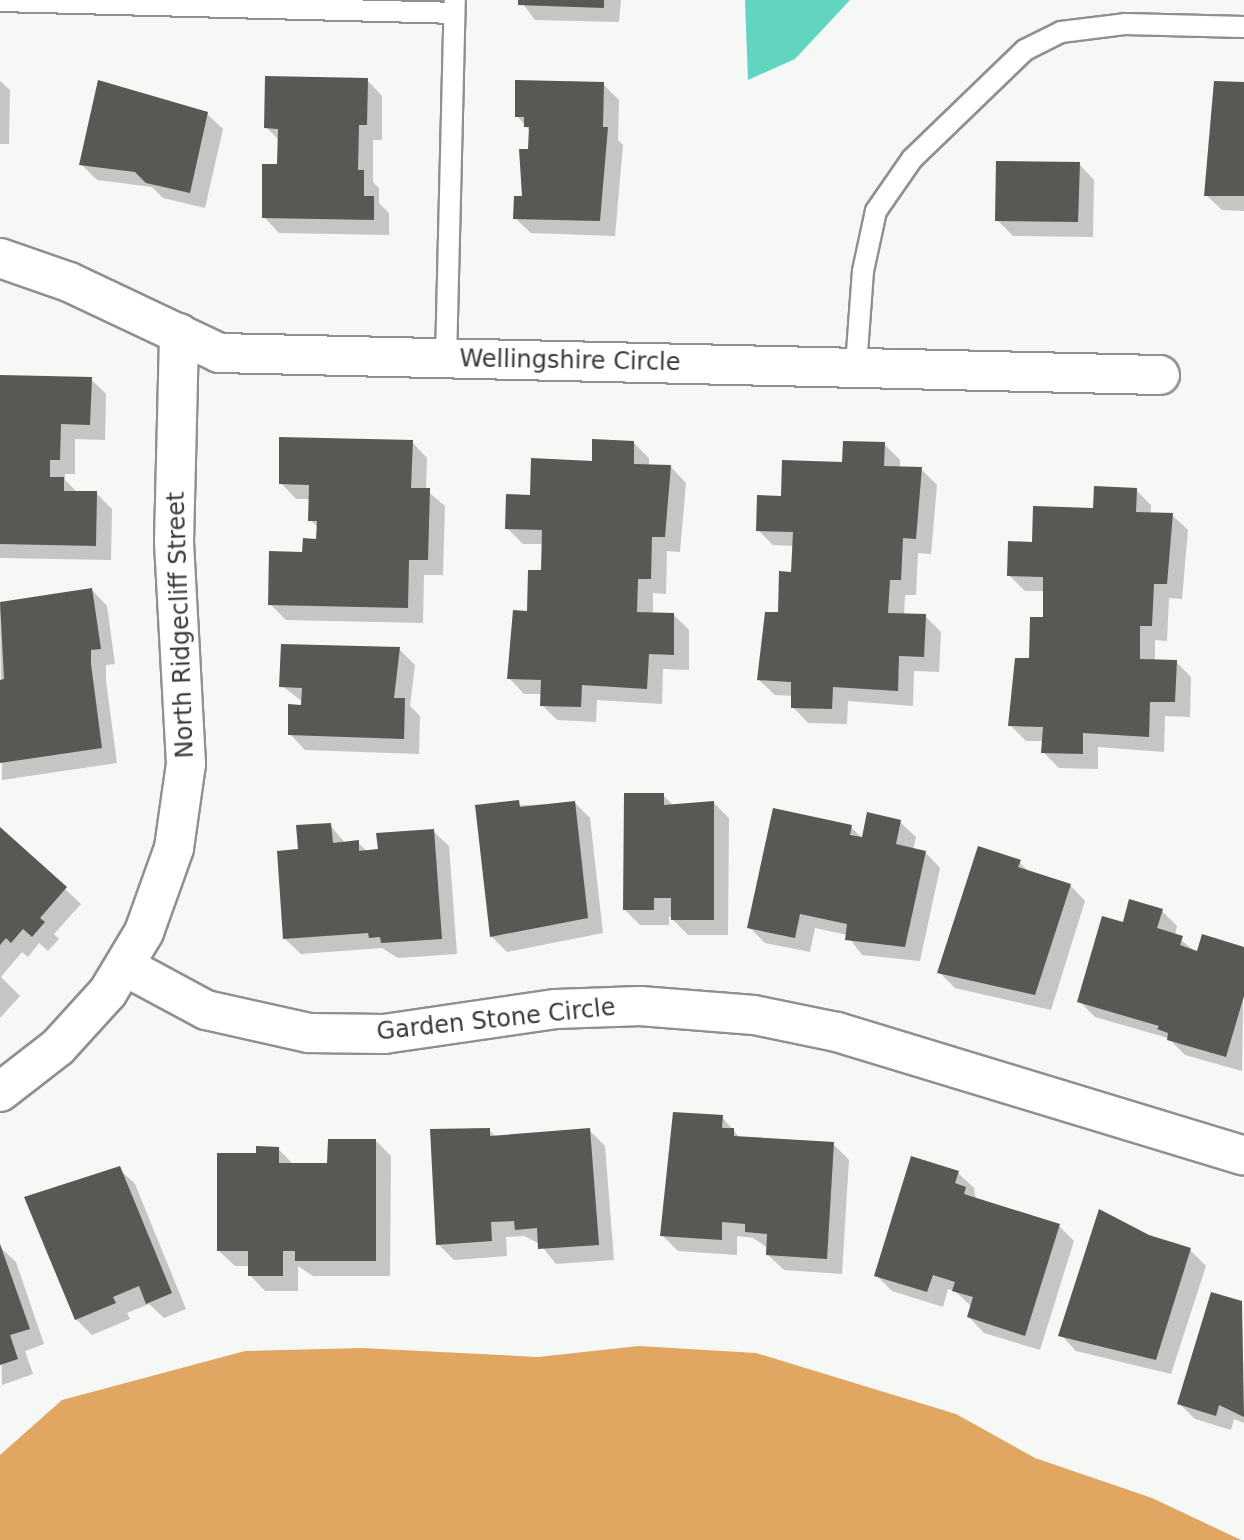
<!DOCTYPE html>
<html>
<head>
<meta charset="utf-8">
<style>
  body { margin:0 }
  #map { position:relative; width:1244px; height:1540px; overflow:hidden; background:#f6f8f5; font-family:"DejaVu Sans",sans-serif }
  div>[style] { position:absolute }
  .forest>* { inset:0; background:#e1a662 }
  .water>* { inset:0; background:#61d5c0 }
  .shadow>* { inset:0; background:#0003 }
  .building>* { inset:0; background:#585855 }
  .roads { filter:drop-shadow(2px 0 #90918f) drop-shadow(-2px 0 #90918f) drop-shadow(0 2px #90918f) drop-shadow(0 -2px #90918f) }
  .service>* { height:20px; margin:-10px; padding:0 10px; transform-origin:10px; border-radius:10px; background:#fff }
  .minor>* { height:38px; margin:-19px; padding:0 19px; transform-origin:19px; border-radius:19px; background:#fff }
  span { translate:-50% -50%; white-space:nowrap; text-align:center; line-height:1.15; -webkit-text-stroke:8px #fff; paint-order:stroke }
  .street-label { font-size:24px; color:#383837 }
</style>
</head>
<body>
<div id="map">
  <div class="forest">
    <i style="clip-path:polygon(639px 1346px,756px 1353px,956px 1414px,1035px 1458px,1152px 1498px,1241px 1540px,0 1540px,0 1455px,62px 1400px,245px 1351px,362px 1348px,538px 1357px)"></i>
  </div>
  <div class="water">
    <i style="clip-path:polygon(745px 0,850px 0,795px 59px,748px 80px)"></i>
  </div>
  <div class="shadow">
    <i style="clip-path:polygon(520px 0,621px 0,619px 22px,535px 20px)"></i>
    <i style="clip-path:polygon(367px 80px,382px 96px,382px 140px,373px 140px,373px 182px,379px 188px,379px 203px,389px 213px,389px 235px,279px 233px,264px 217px,279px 166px,280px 141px,266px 127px)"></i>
    <i style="clip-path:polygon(0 81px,10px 90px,9px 144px,0 144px)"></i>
    <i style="clip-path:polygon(603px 84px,619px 100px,618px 140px,623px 145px,615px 236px,531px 233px,515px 218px,524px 198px,531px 132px,517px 116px)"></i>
    <i style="clip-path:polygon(1244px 84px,1244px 211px,1222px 210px,1206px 195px)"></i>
    <i style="clip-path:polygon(207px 114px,223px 129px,205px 208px,163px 198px,152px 187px,97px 180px,81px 164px)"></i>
    <i style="clip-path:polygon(1079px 164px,1094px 180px,1093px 237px,1013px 236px,997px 220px)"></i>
    <i style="clip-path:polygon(0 377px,91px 379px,106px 394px,105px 440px,75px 439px,75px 474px,65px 474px,65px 480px,78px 493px,96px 493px,112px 509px,111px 560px,0 558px)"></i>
    <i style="clip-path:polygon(412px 442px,427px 458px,426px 490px,445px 506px,443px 575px,424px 575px,423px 623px,286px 620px,270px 604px,318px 541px,319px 528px,310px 520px,311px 499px,296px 499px,281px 483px)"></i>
    <i style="clip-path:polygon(634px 443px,649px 458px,649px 467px,671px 467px,686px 483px,680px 552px,667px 551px,666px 594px,653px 593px,653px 614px,674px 615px,689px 630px,689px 670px,663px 669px,662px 704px,597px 700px,596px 722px,557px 720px,542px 705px,542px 694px,524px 694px,509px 678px,542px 572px,544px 544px,523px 544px,507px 528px,532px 497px)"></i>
    <i style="clip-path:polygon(884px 444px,900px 460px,900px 468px,921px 469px,937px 485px,931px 554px,918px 553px,916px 595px,905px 595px,904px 616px,925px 616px,941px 632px,939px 672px,914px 671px,913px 706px,848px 701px,847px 724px,808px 723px,793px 707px,793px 696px,775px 695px,759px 680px,793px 574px,794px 546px,773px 545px,758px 530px,783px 499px)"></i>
    <i style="clip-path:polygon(1136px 490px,1151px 505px,1151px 514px,1172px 515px,1188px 530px,1182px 599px,1169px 598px,1167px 641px,1155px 640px,1155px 661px,1176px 662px,1191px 677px,1190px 717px,1165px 716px,1164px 752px,1098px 747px,1098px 769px,1059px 768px,1043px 752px,1044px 741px,1026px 741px,1010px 725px,1045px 619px,1045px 591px,1025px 591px,1009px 575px,1034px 544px)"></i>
    <i style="clip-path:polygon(92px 590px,107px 606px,115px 664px,106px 665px,106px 681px,117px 763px,2px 780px,0 604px)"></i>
    <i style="clip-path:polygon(399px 649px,415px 665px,410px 706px,420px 716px,419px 754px,305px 750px,290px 734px,303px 702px,282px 686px)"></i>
    <i style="clip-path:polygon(663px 795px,674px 806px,714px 803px,729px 818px,728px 935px,688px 935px,669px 916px,669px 925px,640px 925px,625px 910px)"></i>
    <i style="clip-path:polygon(575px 803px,590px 818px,603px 933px,507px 952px,491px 936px,477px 807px)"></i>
    <i style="clip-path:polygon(900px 822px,916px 837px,913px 850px,925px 852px,940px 868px,920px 961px,862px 955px,847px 935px,815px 928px,810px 952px,765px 943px,749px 927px,851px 827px,863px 839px)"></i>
    <i style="clip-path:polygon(330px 825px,346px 844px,358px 843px,368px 852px,433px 831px,449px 846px,457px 954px,398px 958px,382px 948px,301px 954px,285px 939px,300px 851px)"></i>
    <i style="clip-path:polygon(0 829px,81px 904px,54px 934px,59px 939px,48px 951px,39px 943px,28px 957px,22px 952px,1px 977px,20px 996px,0 1018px)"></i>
    <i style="clip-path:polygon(1019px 862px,1030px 873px,1070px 885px,1085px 901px,1051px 1010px,955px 988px,939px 972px)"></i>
    <i style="clip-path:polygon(1161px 910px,1177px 926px,1175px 935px,1198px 954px,1244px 949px,1242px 1071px,1185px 1055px,1168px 1038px,1095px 1017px,1079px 1001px)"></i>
    <i style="clip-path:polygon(722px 1117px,740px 1138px,833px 1144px,849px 1160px,842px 1274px,784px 1270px,768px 1255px,768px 1248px,753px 1238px,737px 1236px,737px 1255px,678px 1251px,662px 1235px)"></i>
    <i style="clip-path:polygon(489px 1130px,496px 1137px,589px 1130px,605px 1146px,614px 1260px,556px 1264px,540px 1244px,524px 1236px,506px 1237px,507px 1256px,454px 1260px,438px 1244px)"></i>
    <i style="clip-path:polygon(376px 1141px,391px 1156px,390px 1276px,313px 1276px,298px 1266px,298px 1291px,265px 1291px,250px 1275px,250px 1266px,235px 1266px,219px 1251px,258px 1155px,278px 1149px,294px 1165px,329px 1165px)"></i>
    <i style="clip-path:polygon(119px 1169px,135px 1184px,186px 1309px,164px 1318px,149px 1304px,127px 1313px,130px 1319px,92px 1335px,76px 1319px)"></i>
    <i style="clip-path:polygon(958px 1173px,974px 1188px,976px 1200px,1059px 1226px,1074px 1241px,1040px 1350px,984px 1333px,969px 1317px,972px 1307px,956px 1292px,948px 1289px,943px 1307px,892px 1291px,876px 1275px)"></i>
    <i style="clip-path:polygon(1148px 1237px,1190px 1250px,1206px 1266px,1171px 1374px,1076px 1351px,1061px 1335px)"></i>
    <i style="clip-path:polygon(0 1247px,16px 1262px,44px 1344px,25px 1351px,33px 1374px,2px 1385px)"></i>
    <i style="clip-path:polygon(1241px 1302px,1244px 1423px,1234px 1419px,1231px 1430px,1195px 1419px,1180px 1404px)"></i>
  </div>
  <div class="building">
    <i style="clip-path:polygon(518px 0,604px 0,604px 8px,518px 5px)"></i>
    <i style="clip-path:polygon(265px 76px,368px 78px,367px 125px,359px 125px,358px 170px,364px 170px,364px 196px,374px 196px,374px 220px,262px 218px,262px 164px,277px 164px,278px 129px,264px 128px)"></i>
    <i style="clip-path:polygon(98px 80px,208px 112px,190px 193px,146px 183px,135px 172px,79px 165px)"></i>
    <i style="clip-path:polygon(515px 80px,604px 82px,603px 127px,608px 127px,600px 221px,513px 219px,514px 196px,522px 196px,519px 149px,528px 149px,529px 127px,524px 127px,524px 117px,515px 117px)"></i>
    <i style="clip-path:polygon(1214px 81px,1244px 82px,1244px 196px,1204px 196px)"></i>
    <i style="clip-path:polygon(996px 161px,1080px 162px,1078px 222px,995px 221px)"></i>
    <i style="clip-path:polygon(0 375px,92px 377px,90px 425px,61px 424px,60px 460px,50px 460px,50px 477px,64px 477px,64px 491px,97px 491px,96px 546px,0 544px)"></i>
    <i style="clip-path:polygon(279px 437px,413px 440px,411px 488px,430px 488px,428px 560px,409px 560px,408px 608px,268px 605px,269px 551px,302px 552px,303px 538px,316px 539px,317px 521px,308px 521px,309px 485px,279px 484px)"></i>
    <i style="clip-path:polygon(592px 439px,634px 441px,634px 464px,671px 465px,665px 537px,652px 537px,651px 579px,638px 579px,637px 612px,674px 613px,674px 655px,649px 654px,647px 689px,582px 685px,581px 707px,540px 706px,541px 680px,507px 679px,513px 610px,527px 611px,528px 570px,541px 570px,542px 530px,505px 529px,506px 494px,530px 495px,531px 458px,592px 461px)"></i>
    <i style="clip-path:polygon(843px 441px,885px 442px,884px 466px,922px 467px,916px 539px,903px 538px,901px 580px,890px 580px,888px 613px,926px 614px,924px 657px,899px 656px,898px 691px,833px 687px,832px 709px,791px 708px,791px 682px,757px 680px,765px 612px,778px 612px,779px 571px,791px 572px,793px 532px,756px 531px,757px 495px,781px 496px,782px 460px,842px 462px)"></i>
    <i style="clip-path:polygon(1094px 486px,1137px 488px,1136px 512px,1173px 513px,1167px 584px,1154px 584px,1152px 626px,1140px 626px,1140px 659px,1177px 660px,1175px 702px,1150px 702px,1149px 737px,1083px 733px,1083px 754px,1041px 753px,1043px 727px,1008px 726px,1015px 658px,1029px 658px,1030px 617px,1043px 617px,1043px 577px,1007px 576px,1008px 541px,1032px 542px,1033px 506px,1093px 508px)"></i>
    <i style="clip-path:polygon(92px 588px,101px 649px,91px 650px,91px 664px,102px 748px,0 763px,0 680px,4px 679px,0 602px)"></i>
    <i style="clip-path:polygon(281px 644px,400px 647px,394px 698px,405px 698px,404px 739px,288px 735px,288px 704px,301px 705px,302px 688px,279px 687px)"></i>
    <i style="clip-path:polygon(624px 793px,664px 793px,664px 805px,714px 801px,714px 920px,671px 920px,671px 898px,654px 898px,654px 910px,623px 910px)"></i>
    <i style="clip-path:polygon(519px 800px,520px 807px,575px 801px,588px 918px,490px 937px,475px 805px)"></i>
    <i style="clip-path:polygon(773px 808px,852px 825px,850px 835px,862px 837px,867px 812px,901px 820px,896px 844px,926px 851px,905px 947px,845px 940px,847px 924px,800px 914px,795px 938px,747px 928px)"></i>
    <i style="clip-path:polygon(331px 823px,333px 843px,359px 840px,359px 851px,378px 849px,376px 833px,434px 829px,442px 939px,381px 943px,380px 937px,369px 938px,368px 933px,283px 939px,277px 851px,298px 849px,296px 825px)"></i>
    <i style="clip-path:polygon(0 827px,67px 887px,40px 918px,45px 922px,32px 937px,23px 929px,11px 943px,6px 938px,0 945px)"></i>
    <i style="clip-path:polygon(978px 846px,1021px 860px,1018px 867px,1071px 884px,1035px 995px,937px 973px)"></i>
    <i style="clip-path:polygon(1129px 899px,1163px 909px,1157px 928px,1183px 936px,1180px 945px,1197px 951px,1202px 934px,1244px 947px,1244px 996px,1226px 1057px,1167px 1040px,1168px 1033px,1157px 1029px,1159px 1026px,1077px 1002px,1102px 916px,1123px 922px)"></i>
    <i style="clip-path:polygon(673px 1112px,723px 1115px,722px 1128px,734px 1128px,734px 1136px,834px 1142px,827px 1259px,766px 1255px,767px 1234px,745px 1232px,745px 1224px,722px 1222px,722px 1240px,660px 1236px)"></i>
    <i style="clip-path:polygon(490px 1128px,490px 1136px,590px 1128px,599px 1245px,538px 1249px,537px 1228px,515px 1230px,514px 1221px,491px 1222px,492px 1241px,436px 1245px,430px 1129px)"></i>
    <i style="clip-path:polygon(328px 1139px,376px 1139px,376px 1261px,295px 1261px,295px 1251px,283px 1251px,283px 1276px,248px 1276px,248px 1251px,217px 1251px,217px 1153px,256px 1153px,256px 1146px,279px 1147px,279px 1163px,327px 1163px)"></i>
    <i style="clip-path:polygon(911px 1156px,959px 1171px,955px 1183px,966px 1187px,964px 1194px,1060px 1224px,1025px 1336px,967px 1317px,973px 1297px,952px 1291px,955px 1282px,933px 1275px,927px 1292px,874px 1276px)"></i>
    <i style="clip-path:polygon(120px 1166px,172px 1293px,146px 1304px,139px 1286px,113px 1297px,116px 1303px,75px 1320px,24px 1197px)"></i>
    <i style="clip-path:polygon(1099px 1209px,1149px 1235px,1191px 1248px,1156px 1360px,1058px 1336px)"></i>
    <i style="clip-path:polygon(0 1244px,30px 1329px,10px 1335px,18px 1359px,0 1365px)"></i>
    <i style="clip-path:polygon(1211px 1292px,1242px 1301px,1244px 1417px,1219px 1405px,1216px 1416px,1177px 1404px)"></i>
  </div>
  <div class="roads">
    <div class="service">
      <i style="left:0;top:1px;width:454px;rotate:1.5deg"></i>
      <i style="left:446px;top:359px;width:359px;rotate:-88.6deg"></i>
      <i style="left:856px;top:366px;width:95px;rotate:-85.8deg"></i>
      <i style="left:863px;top:271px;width:61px;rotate:-77.8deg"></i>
      <i style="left:876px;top:211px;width:63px;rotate:-55.3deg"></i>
      <i style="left:912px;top:159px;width:157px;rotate:-44deg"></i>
      <i style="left:1025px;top:50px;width:40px;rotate:-26.6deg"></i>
      <i style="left:1061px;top:32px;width:64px;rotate:-7.1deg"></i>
      <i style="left:1125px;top:24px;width:119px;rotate:1.4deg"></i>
    </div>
    <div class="minor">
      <i style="left:0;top:258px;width:73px;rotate:19.2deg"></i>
      <i style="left:69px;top:282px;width:166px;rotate:25.3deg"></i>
      <i style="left:219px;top:353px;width:941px;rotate:1.34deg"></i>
      <i style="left:126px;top:967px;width:91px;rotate:28.3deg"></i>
      <i style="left:206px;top:1010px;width:106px;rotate:12.6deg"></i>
      <i style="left:309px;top:1033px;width:75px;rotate:0.8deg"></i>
      <i style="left:384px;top:1034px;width:174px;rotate:-8.3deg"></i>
      <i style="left:556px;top:1009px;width:84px;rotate:-2deg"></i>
      <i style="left:640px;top:1006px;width:114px;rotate:4.5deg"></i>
      <i style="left:754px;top:1015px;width:85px;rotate:11.6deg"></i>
      <i style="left:837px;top:1032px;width:425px;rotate:16.9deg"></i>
      <i style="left:0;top:1092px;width:73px;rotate:-37.8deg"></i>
      <i style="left:58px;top:1047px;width:74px;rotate:-47.7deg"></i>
      <i style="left:108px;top:992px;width:70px;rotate:-59deg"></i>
      <i style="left:144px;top:932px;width:89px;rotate:-70.3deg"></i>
      <i style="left:174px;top:848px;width:85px;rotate:-81.9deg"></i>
      <i style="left:186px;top:764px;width:222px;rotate:-93.1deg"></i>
      <i style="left:174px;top:542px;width:209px;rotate:-88.6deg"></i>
    </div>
  </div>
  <div class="street-label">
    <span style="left:570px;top:361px;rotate:1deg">Wellingshire Circle</span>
    <span style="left:181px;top:625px;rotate:-92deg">North Ridgecliff Street</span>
    <span style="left:496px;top:1020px;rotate:-6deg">Garden Stone Circle</span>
  </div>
</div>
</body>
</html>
